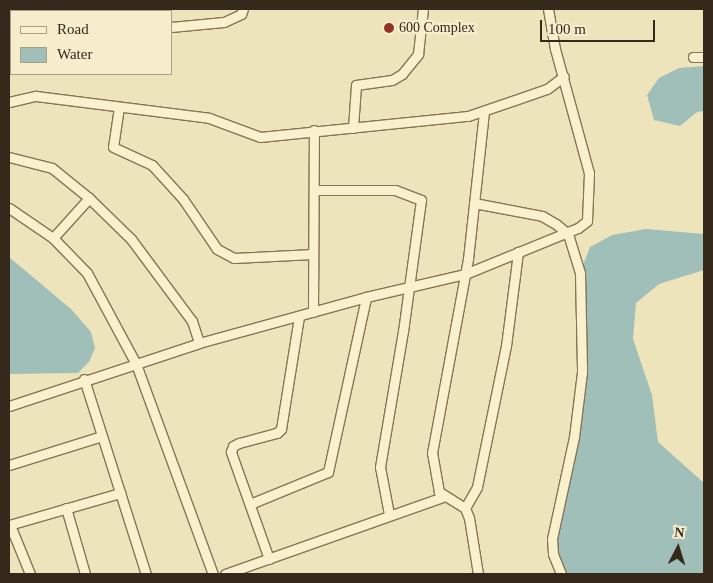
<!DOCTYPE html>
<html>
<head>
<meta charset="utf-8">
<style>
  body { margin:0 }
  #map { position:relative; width:713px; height:583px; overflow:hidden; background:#eee4bc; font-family:Georgia,serif }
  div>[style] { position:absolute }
  .water>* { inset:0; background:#a0bfb9 }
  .roads { filter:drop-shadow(1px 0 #857455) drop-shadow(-1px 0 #857455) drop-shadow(0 1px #857455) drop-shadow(0 -1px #857455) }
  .minor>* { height:9px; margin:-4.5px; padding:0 4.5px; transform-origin:4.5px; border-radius:4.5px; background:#f9f1ce }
  .dots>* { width:14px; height:14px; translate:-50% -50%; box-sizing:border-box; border:2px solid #f5edcb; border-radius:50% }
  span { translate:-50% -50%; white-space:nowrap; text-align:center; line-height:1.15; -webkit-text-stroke:5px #f5edcb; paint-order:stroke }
  .poi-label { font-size:14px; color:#34291b }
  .left { translate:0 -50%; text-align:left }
  .frame { position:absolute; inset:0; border:10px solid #34291b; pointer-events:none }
  .legend { position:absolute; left:10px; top:10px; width:162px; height:65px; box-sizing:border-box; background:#f5edcb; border:1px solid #a89f85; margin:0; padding:6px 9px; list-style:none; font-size:15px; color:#34291b }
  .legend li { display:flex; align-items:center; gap:10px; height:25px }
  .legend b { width:25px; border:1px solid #a89f85 }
  .north { position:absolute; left:653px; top:523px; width:50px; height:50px; -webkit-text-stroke:4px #f5edcb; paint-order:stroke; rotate:5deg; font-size:14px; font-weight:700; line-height:20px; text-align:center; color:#34291b }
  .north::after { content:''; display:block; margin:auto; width:18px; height:22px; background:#34291b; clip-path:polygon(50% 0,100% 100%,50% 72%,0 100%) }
  .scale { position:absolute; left:540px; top:20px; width:115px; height:22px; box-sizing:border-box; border:2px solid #34291b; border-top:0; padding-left:6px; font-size:15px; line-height:18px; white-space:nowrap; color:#34291b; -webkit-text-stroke:4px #f5edcb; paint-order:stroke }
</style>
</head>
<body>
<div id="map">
  <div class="water">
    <i style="clip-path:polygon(704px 66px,704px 111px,697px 112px,680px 126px,654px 120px,647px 95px,659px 78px,679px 68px)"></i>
    <i style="clip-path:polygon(646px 229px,704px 234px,704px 270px,659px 284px,636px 303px,633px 339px,652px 395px,658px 442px,704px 483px,704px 574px,561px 574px,552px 539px,574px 437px,582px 372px,580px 273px,590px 247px,612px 235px)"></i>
    <i style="clip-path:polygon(9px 257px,71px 309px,91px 332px,95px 348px,89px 362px,78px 373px,9px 374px)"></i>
  </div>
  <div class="roads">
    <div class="minor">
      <i style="left:146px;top:11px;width:2px;rotate:-90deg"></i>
      <i style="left:171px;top:27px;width:53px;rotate:-5.4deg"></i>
      <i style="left:224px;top:22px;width:19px;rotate:-25deg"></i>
      <i style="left:241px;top:14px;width:5px;rotate:-68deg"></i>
      <i style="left:693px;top:57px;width:11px"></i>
      <i style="left:9px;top:102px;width:28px;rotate:-13deg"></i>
      <i style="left:36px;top:96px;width:174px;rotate:7.2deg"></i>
      <i style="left:209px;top:118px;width:54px;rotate:20.4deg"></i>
      <i style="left:260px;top:137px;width:209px;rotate:-5.8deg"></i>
      <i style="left:468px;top:116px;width:83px;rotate:-18.9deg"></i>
      <i style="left:547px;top:89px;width:21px;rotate:-37deg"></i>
      <i style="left:119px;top:107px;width:40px;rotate:98.5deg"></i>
      <i style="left:113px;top:147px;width:43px;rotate:24.8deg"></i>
      <i style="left:152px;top:165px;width:46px;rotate:47.6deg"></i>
      <i style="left:183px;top:199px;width:60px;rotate:55.8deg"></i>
      <i style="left:217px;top:249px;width:19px;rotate:28deg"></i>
      <i style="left:234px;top:258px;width:79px;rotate:-2.9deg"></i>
      <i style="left:353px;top:128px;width:43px;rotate:-86deg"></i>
      <i style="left:356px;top:85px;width:36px;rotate:-8deg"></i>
      <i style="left:392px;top:80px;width:12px;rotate:-31deg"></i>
      <i style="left:402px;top:74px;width:26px;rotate:-51deg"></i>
      <i style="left:418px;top:54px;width:45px;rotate:-83.7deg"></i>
      <i style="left:9px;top:157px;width:44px;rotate:14.3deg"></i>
      <i style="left:52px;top:168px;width:48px;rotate:39deg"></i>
      <i style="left:89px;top:198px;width:59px;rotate:44.3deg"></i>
      <i style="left:131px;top:239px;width:102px;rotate:53.4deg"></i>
      <i style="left:192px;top:321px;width:23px;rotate:72deg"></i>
      <i style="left:315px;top:190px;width:80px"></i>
      <i style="left:395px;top:190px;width:28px;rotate:21deg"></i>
      <i style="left:421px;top:200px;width:132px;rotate:97.8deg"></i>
      <i style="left:403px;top:331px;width:138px;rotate:99.6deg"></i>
      <i style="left:380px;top:467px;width:48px;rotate:79.2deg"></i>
      <i style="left:474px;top:203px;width:69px;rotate:10.8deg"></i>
      <i style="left:542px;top:216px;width:16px;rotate:30deg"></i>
      <i style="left:556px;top:224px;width:16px;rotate:40deg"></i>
      <i style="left:568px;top:234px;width:41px;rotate:72.9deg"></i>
      <i style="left:580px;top:273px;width:99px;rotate:88.8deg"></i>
      <i style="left:582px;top:372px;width:65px;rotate:97deg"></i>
      <i style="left:574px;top:437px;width:104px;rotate:102.2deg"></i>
      <i style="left:552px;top:539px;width:15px;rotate:86deg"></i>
      <i style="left:553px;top:554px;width:22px;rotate:68deg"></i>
      <i style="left:9px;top:208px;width:53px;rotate:34.3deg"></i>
      <i style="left:53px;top:238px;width:49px;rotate:45.8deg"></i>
      <i style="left:87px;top:273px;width:103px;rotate:61.7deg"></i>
      <i style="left:136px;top:364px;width:224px;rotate:69.9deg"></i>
      <i style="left:53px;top:238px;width:54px;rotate:-48deg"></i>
      <i style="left:313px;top:312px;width:182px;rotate:-89.7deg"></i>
      <i style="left:84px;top:379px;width:205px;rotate:72.4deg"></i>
      <i style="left:9px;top:406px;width:200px;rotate:-18.3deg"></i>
      <i style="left:199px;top:343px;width:173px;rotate:-15.4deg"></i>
      <i style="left:366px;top:297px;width:102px;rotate:-13.1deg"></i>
      <i style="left:465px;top:274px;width:122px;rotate:-22.2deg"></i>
      <i style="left:578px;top:228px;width:11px;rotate:-38deg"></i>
      <i style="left:587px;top:221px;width:48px;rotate:-87.6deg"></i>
      <i style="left:589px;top:173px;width:129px;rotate:-105.3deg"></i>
      <i style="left:555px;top:49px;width:41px;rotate:-99.9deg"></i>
      <i style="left:9px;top:465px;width:97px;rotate:-17.3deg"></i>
      <i style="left:250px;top:504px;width:84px;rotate:-22.3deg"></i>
      <i style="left:328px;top:472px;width:179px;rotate:-77.7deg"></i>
      <i style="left:66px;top:508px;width:69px;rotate:73.9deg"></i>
      <i style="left:465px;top:508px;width:24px;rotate:-60deg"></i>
      <i style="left:477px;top:487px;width:144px;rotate:-78.4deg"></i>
      <i style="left:506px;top:346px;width:95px;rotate:-82.7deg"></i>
      <i style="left:9px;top:525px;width:116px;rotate:-16.1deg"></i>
      <i style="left:10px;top:525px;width:53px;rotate:67.8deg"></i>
      <i style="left:269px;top:559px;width:114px;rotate:-109.6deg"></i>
      <i style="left:231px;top:452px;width:6px;rotate:-72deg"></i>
      <i style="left:233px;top:446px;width:7px;rotate:-27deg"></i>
      <i style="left:239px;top:443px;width:39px;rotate:-15deg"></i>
      <i style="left:277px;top:433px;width:6px;rotate:-45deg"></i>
      <i style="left:281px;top:429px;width:114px;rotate:-80.9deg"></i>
      <i style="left:225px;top:574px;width:231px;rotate:-19.5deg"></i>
      <i style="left:478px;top:574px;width:57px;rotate:-99.1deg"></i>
      <i style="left:469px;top:518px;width:11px;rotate:-112deg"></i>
      <i style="left:465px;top:508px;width:31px;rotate:-148deg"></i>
      <i style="left:439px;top:492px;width:40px;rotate:-100deg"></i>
      <i style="left:432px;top:453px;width:197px;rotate:-79.5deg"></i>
      <i style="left:468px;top:259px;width:149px;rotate:-83.8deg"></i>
    </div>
  </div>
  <div class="dots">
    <i style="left:389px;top:28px;background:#953025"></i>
  </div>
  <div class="poi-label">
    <span class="left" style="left:399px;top:28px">600 Complex</span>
  </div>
  <div class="frame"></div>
  <ul class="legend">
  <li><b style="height:6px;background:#f9f1ce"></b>Road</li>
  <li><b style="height:14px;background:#a0bfb9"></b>Water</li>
  </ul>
  <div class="north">N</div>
  <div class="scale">100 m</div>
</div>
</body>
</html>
